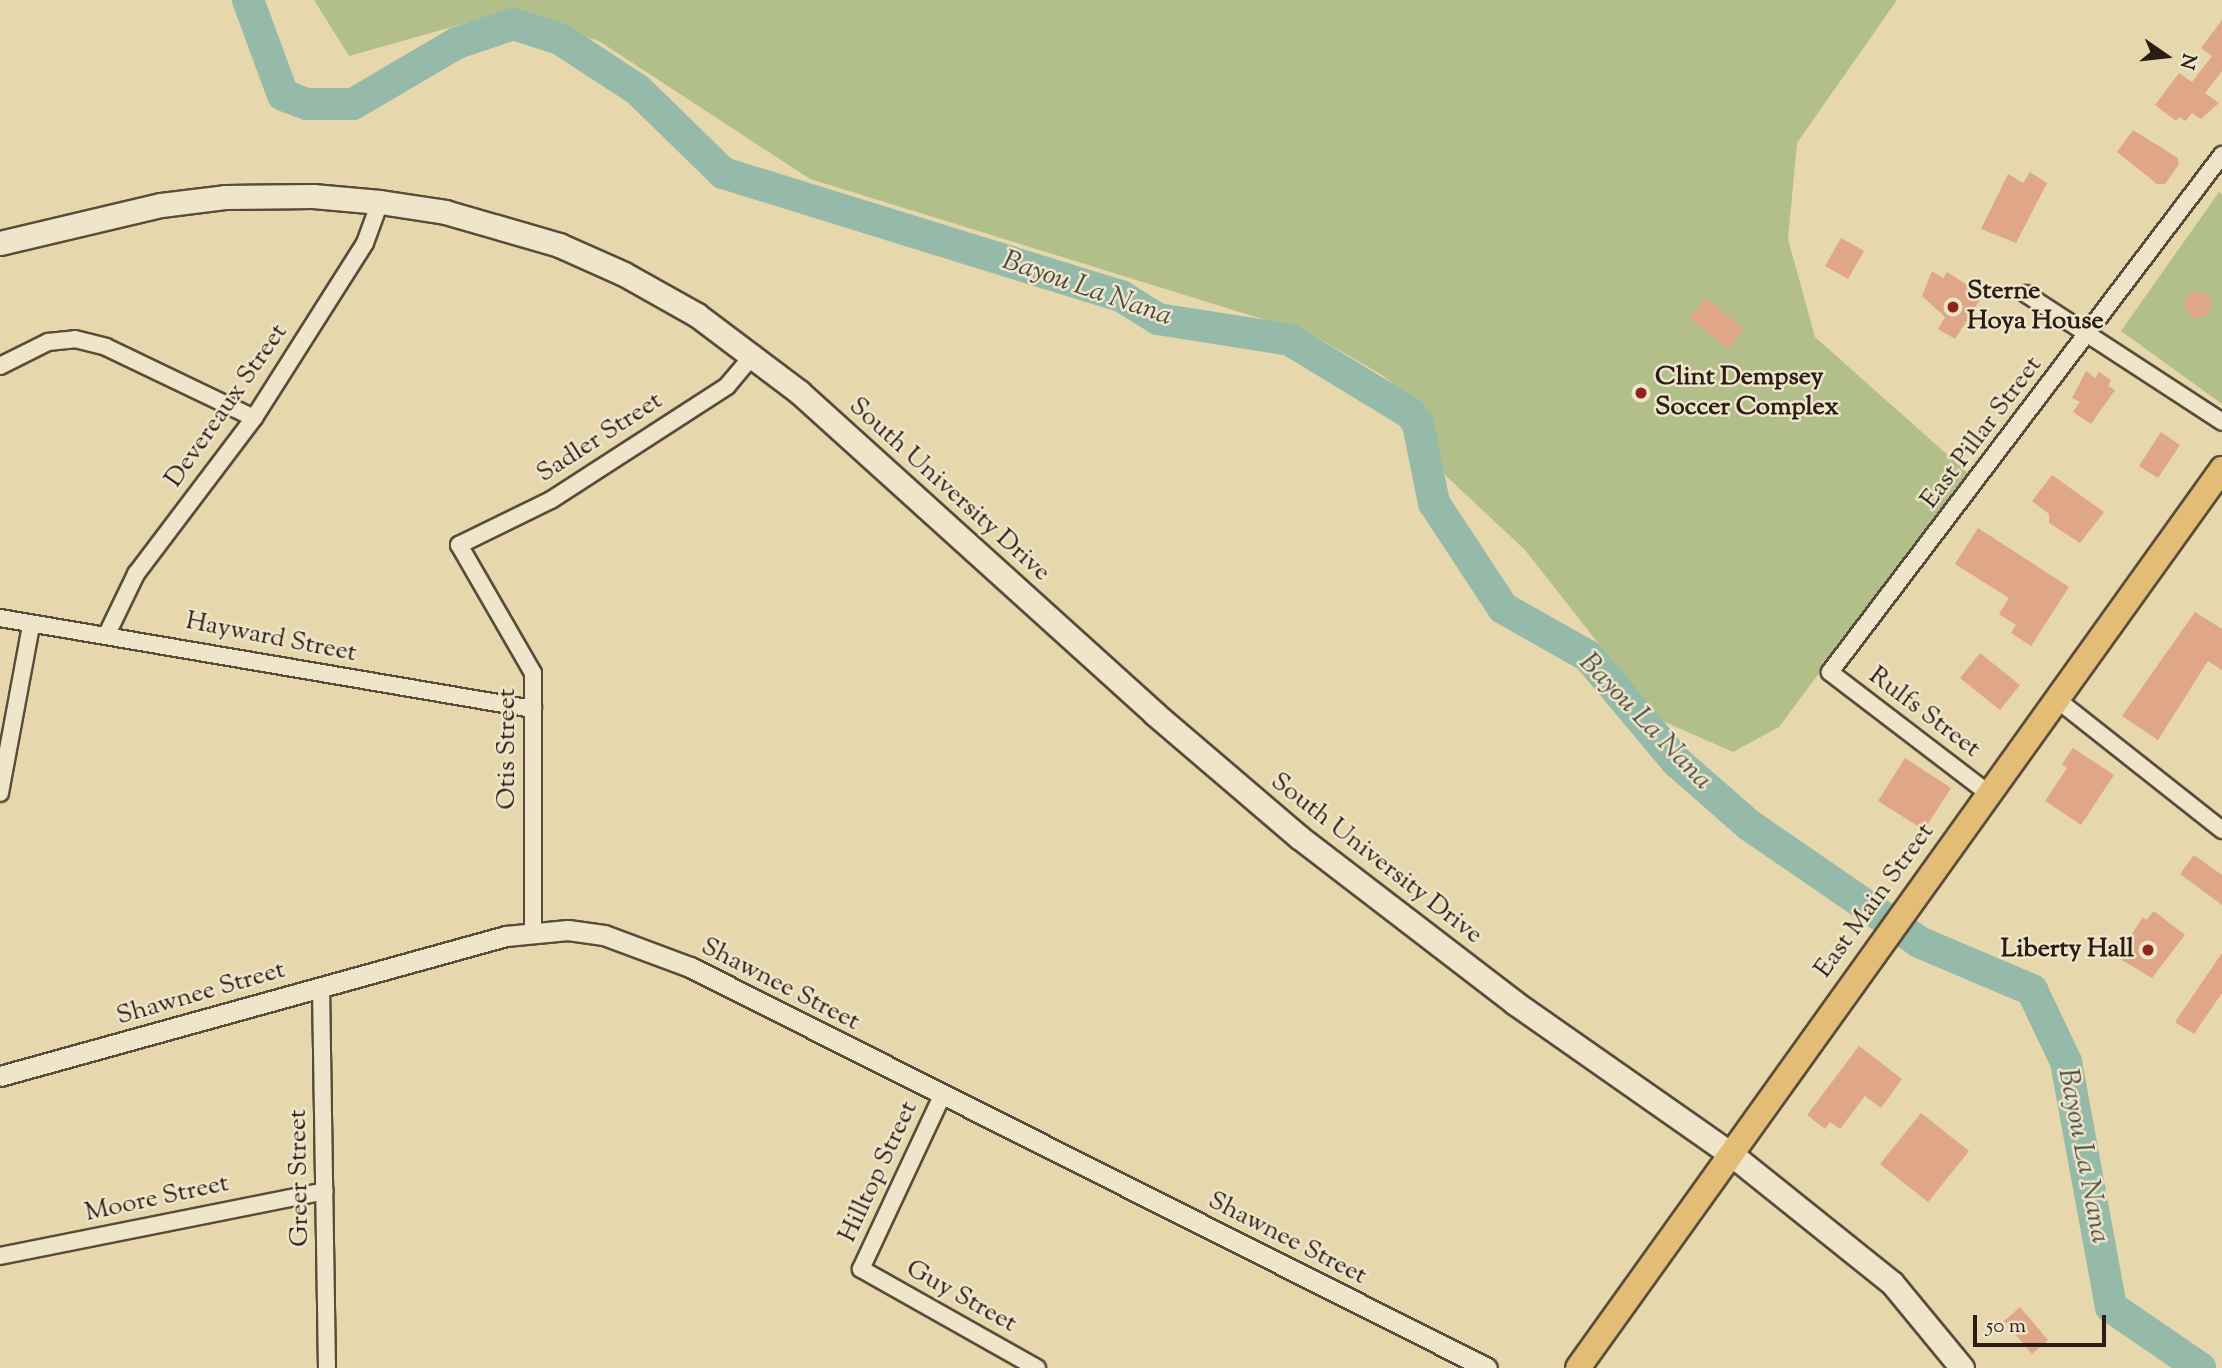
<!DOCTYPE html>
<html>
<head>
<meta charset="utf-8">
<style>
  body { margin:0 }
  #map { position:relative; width:2222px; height:1368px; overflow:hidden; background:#e6d7ad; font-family:"Sorts Mill Goudy",serif }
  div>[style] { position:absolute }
  .green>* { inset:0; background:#b3bf8b }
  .river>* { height:32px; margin:-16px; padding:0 16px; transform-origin:16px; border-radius:16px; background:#96baa9 }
  .building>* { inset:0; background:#dfa788 }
  .round { border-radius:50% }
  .roads { filter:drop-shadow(2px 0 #594c3b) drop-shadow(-2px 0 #594c3b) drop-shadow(0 2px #594c3b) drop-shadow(0 -2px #594c3b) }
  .minor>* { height:16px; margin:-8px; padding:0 8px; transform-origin:8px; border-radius:8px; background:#efe5ca }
  .tertiary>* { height:19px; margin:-9.5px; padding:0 9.5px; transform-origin:9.5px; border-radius:9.5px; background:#efe5ca }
  .secondary>* { height:23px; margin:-11.5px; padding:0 11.5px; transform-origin:11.5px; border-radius:11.5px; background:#efe5ca }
  .primary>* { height:24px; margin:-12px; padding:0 12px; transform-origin:12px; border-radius:12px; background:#e3bc76 }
  .dots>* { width:19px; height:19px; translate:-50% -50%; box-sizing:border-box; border:4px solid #efe5ca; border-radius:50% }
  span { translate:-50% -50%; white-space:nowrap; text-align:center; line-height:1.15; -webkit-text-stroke:5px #efe5ca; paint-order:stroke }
  .poi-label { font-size:26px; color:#2a1d15; font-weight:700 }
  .left { translate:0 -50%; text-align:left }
  .right { translate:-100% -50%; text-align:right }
  .street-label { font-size:26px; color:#2a1d15 }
  .water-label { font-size:28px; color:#4a4c41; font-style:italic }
  .north { position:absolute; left:2131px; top:21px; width:70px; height:70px; -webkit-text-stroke:5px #efe5ca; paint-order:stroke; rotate:104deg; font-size:19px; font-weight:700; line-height:28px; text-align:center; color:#2a1d15 }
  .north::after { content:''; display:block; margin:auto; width:24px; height:32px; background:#2a1d15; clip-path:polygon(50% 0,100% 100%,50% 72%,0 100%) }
  .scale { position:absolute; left:1973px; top:1315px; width:133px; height:32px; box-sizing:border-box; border:4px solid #2a1d15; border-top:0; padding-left:9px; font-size:21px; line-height:24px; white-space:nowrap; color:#2a1d15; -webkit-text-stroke:5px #efe5ca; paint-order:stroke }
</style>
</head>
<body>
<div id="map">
  <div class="green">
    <i style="clip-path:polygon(314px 0,1897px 0,1797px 143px,1788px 239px,1815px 337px,1968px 473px,1779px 727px,1733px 752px,1658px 719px,1525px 550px,1445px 475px,1426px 410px,1382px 375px,1311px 334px,810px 179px,599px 41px,502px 13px,349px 56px)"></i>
    <i style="clip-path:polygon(2219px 192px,2222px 194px,2222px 404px,2121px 331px)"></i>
  </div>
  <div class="river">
    <i style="left:248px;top:0;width:101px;rotate:69.8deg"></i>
    <i style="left:283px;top:95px;width:26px;rotate:21deg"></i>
    <i style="left:307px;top:104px;width:46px"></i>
    <i style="left:353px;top:104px;width:121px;rotate:-30.4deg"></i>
    <i style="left:457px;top:43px;width:59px;rotate:-18.7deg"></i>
    <i style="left:513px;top:24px;width:49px;rotate:17.7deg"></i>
    <i style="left:560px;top:39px;width:93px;rotate:33.2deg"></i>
    <i style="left:638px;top:90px;width:119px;rotate:44.3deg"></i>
    <i style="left:723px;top:173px;width:417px;rotate:17.2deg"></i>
    <i style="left:1121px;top:296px;width:44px;rotate:31.9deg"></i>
    <i style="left:1158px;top:319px;width:134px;rotate:9deg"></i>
    <i style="left:1290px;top:340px;width:140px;rotate:31.3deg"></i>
    <i style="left:1410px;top:413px;width:14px;rotate:54deg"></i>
    <i style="left:1418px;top:424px;width:81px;rotate:78.6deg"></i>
    <i style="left:1434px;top:503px;width:126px;rotate:56.7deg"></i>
    <i style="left:1503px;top:608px;width:98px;rotate:29.5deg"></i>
    <i style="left:1588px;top:656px;width:138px;rotate:50deg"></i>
    <i style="left:1677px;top:762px;width:96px;rotate:41.2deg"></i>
    <i style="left:1749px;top:825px;width:206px;rotate:34.5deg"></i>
    <i style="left:1919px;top:942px;width:123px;rotate:23deg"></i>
    <i style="left:2032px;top:990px;width:80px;rotate:64.7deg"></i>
    <i style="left:2066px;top:1062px;width:249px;rotate:79.6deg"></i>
    <i style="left:2111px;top:1307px;width:108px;rotate:34.4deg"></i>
  </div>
  <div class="building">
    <i style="clip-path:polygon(2222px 20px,2222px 71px,2205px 93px,2219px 103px,2201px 119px,2192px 113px,2185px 121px,2179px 117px,2176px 121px,2155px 105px,2179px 73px,2192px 82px,2212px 56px,2201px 48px)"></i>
    <i style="clip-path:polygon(2133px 130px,2178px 158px,2179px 164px,2165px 184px,2157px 184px,2117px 152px)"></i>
    <i style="clip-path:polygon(2030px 172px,2047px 183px,2016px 243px,1981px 229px,2008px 174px,2023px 183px)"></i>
    <i style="clip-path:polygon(1841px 238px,1864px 251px,1848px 279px,1825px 266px)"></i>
    <i style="clip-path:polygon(1932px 271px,1943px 278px,1947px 272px,1983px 295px,1955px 339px,1938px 329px,1945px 317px,1922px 296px)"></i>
    <i class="round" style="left:2185px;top:292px;width:26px;height:26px"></i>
    <i style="clip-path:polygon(1706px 298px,1744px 329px,1728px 349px,1689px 318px)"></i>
    <i style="clip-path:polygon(2086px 371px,2095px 378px,2099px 372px,2111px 380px,2108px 386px,2115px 390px,2091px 424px,2073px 412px,2080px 402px,2072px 398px)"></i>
    <i style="clip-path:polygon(2161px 432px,2180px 445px,2158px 478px,2139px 466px)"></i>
    <i style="clip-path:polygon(2052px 475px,2104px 512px,2080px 543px,2049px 523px,2049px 514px,2032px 501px)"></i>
    <i style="clip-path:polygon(1978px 528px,2069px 587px,2031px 646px,2011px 633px,2016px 625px,1999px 614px,2009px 598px,1955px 564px)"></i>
    <i style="clip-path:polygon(2195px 612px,2222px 629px,2222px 670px,2208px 661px,2158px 740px,2122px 716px)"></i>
    <i style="clip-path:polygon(1980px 653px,2020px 685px,2000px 710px,1960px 678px)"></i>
    <i style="clip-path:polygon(2073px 748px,2114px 775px,2081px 825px,2045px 801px,2067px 768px,2062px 764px)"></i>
    <i style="clip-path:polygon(1905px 758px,1951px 788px,1924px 830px,1878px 801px)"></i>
    <i style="clip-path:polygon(2194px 855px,2222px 875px,2222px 905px,2180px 874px)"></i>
    <i style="clip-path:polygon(2154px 911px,2185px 935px,2152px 978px,2117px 957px,2143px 917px,2146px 920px)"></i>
    <i style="clip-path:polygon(2222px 953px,2222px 993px,2194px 1034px,2175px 1022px)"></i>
    <i style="clip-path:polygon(1859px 1046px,1902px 1079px,1881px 1108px,1865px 1096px,1840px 1129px,1830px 1122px,1825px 1129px,1807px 1115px)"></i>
    <i style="clip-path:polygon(1921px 1113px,1969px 1151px,1928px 1202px,1880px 1164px)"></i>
    <i style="clip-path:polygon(2020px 1307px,2048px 1340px,2032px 1354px,2004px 1321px)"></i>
  </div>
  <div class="roads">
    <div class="minor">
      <i style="left:2026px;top:294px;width:234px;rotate:33.1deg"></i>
      <i style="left:0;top:366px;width:54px;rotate:-26.6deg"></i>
      <i style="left:48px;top:342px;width:27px;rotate:-6deg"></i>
      <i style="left:75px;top:339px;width:32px;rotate:14deg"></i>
      <i style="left:106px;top:347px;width:164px;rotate:25.6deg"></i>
      <i style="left:0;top:618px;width:541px;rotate:9.69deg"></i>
      <i style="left:107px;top:634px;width:67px;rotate:-64.2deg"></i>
      <i style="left:136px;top:574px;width:196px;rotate:-52.9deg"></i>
      <i style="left:254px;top:418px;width:207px;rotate:-57.6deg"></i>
      <i style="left:365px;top:243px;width:44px;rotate:-69.9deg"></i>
      <i style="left:2055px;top:698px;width:213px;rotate:38.3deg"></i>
      <i style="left:0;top:793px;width:170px;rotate:-79.5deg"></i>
      <i style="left:1988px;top:793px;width:199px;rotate:-142.6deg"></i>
      <i style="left:1830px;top:672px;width:649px;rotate:-52.83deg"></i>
      <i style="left:533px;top:932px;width:259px;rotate:-90deg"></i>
      <i style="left:533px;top:673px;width:148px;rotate:-120deg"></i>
      <i style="left:459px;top:545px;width:102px;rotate:-26.1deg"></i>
      <i style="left:551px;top:500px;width:210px;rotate:-32.9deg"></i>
      <i style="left:727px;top:386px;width:42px;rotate:-49.8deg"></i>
      <i style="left:321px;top:987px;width:381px;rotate:89.1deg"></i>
      <i style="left:942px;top:1096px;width:191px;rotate:115.1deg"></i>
      <i style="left:861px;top:1269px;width:202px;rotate:29.4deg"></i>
      <i style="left:0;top:1256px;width:331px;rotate:-11.3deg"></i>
    </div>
    <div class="tertiary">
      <i style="left:0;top:1076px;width:525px;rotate:-15.47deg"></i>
      <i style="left:506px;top:936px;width:62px;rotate:-5.5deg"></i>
      <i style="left:568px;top:930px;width:36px;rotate:8deg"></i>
      <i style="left:604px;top:935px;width:92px;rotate:20.4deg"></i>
      <i style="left:690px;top:967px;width:892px;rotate:26.71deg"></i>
    </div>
    <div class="secondary">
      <i style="left:0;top:243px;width:165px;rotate:-13.3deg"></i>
      <i style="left:161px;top:205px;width:64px;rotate:-7.1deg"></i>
      <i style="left:225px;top:197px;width:88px;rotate:-0.7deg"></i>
      <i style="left:313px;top:196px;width:67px;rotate:5.1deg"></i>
      <i style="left:380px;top:202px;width:66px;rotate:8.7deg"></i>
      <i style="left:445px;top:212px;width:119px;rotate:16.1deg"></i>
      <i style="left:559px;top:245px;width:71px;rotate:24deg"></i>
      <i style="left:624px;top:274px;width:84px;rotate:29.3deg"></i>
      <i style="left:697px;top:315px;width:128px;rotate:37deg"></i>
      <i style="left:799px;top:392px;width:480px;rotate:42.1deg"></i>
      <i style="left:1155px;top:714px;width:189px;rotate:40.5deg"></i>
      <i style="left:1299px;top:837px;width:272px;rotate:37.5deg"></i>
      <i style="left:1515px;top:1003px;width:264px;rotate:35deg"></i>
      <i style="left:1731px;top:1154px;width:206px;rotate:38.7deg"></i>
      <i style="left:1892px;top:1283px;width:110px;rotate:50.5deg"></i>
    </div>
    <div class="primary">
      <i style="left:1578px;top:1368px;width:1106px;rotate:-54.38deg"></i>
    </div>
  </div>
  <div class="dots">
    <i style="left:1953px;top:307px;background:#8f2418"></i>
    <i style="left:1641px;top:393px;background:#8f2418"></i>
    <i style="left:2148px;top:950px;background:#8f2418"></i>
  </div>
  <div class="poi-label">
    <span class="left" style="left:1967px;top:307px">Sterne<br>Hoya House</span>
    <span class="left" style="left:1655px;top:393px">Clint Dempsey<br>Soccer Complex</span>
    <span class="right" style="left:2134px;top:950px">Liberty Hall</span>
  </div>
  <div class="street-label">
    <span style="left:227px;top:406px;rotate:-55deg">Devereaux Street</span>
    <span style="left:1982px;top:433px;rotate:-53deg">East Pillar Street</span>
    <span style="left:600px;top:438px;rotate:-33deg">Sadler Street</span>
    <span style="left:949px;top:490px;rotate:42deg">South University Drive</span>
    <span style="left:271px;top:638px;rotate:11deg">Hayward Street</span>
    <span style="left:1924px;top:713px;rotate:37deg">Rulfs Street</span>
    <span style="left:508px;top:749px;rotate:-90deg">Otis Street</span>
    <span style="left:1376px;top:859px;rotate:38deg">South University Drive</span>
    <span style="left:1875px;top:901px;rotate:-54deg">East Main Street</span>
    <span style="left:780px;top:985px;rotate:27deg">Shawnee Street</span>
    <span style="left:201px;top:994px;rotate:-16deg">Shawnee Street</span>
    <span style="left:879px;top:1172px;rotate:-65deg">Hilltop Street</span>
    <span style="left:300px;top:1178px;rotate:-91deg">Greer Street</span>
    <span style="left:157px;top:1199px;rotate:-12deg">Moore Street</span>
    <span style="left:1287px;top:1239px;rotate:27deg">Shawnee Street</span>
    <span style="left:961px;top:1297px;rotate:29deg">Guy Street</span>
  </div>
  <div class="water-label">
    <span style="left:1087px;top:289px;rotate:19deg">Bayou La Nana</span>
    <span style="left:1645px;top:722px;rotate:46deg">Bayou La Nana</span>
    <span style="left:2083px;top:1156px;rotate:79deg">Bayou La Nana</span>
  </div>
  <div class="north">N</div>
  <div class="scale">50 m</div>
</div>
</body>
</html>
